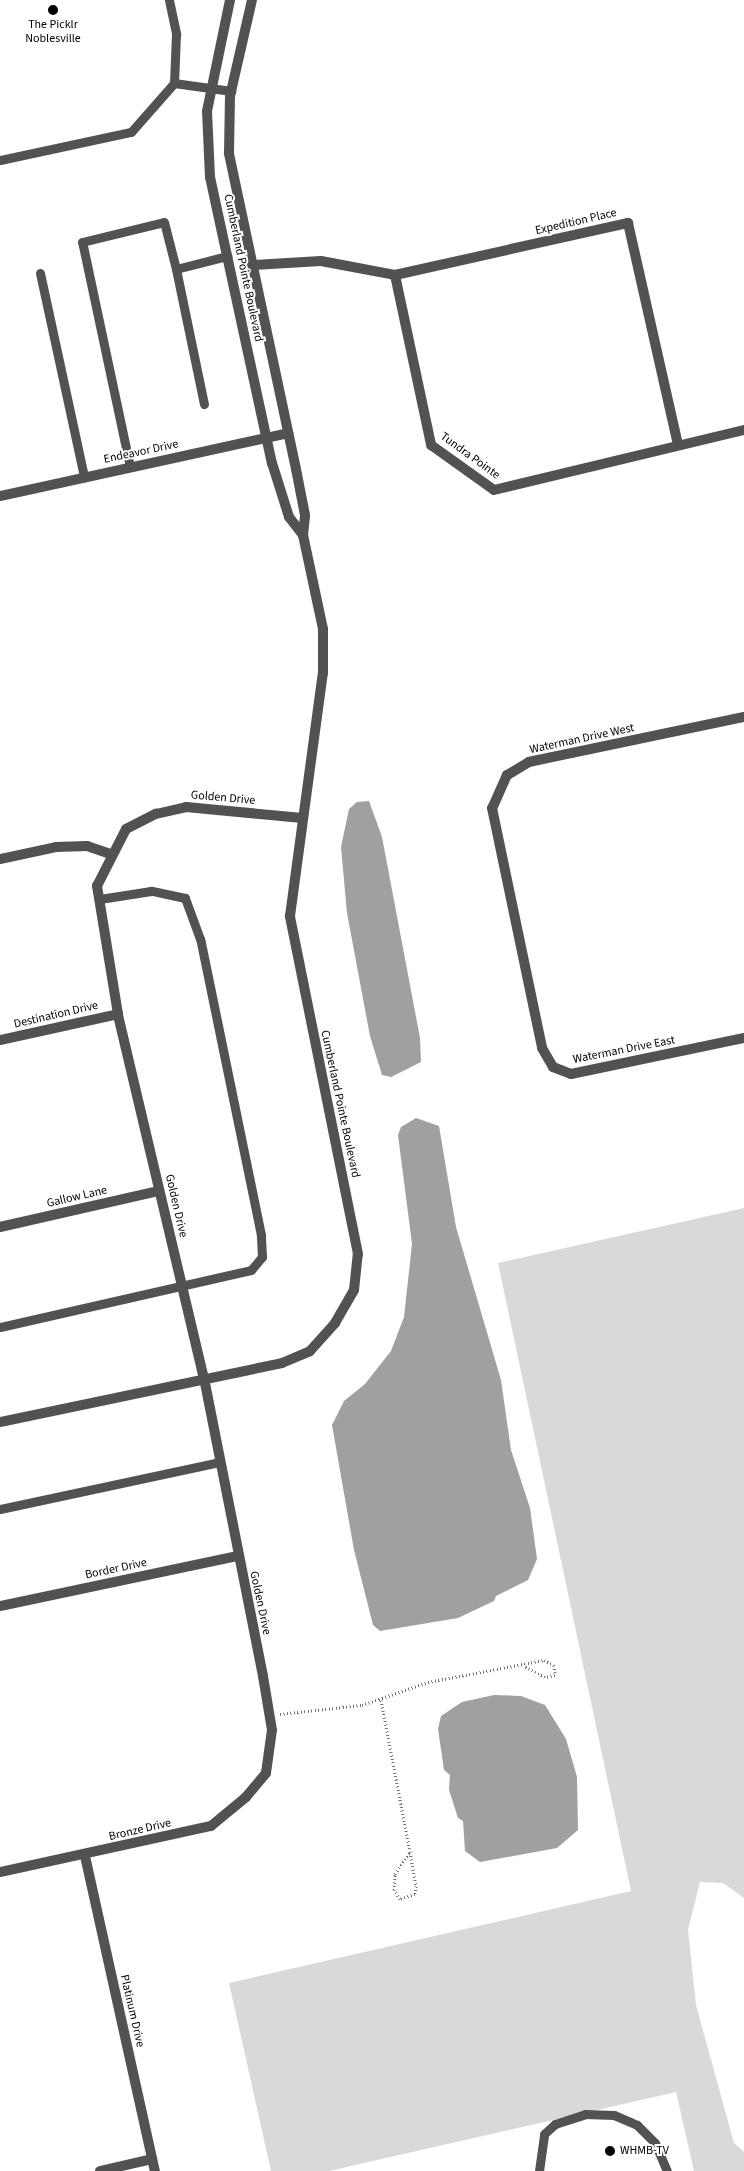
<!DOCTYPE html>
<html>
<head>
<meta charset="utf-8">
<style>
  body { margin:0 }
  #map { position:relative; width:744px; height:2171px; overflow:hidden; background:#fff; font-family:"Source Sans 3",sans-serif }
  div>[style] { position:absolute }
  .green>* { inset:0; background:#d9d9d9 }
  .water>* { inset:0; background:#a0a0a0 }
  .path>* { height:3px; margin-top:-1.5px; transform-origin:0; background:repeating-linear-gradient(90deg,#747474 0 1px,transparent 0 3.5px) }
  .lane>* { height:9px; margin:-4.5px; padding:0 4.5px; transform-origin:4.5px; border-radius:4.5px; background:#525252 }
  .street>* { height:10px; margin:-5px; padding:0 5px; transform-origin:5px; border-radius:5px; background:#525252 }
  .dots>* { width:14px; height:14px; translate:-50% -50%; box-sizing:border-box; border:2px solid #fff; border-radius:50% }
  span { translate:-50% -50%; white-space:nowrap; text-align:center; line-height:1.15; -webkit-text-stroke:4px #fff; paint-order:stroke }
  .poi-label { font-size:12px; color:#000 }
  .left { translate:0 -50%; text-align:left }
  .street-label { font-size:12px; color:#000 }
</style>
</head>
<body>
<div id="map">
  <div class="green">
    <i style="clip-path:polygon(744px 1208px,744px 1898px,723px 1883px,700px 1882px,688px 1930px,696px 2005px,734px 2143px,744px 2152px,744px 2171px,694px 2171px,676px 2092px,329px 2171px,271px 2171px,229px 1983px,631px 1891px,498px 1263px)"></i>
  </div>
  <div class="water">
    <i style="clip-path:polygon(369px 801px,382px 837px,420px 1038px,421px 1062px,391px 1077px,382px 1075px,370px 1036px,347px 913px,341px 847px,349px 809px,357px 802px)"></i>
    <i style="clip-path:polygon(416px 1118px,439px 1126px,456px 1227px,501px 1380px,511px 1450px,530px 1508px,537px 1559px,528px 1580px,496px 1596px,494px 1601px,458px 1618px,380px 1631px,373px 1625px,354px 1550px,332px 1425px,344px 1401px,365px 1384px,391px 1351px,404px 1317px,412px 1244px,398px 1135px,401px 1127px)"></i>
    <i style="clip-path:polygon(521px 1696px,545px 1705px,566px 1739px,577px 1777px,578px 1830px,557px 1848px,480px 1862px,465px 1851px,463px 1821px,458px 1818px,449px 1790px,450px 1775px,444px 1770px,438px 1729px,441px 1716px,462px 1702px,494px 1695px)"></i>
  </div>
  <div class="path">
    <i style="left:381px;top:1700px;width:155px;rotate:79.2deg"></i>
    <i style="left:410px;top:1852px;width:35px;rotate:80deg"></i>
    <i style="left:416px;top:1886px;width:8px;rotate:97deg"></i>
    <i style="left:415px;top:1894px;width:16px;rotate:162deg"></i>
    <i style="left:400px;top:1899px;width:11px;rotate:-124deg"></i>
    <i style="left:394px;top:1890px;width:16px;rotate:-86deg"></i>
    <i style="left:395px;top:1874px;width:27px;rotate:-56deg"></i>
    <i style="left:280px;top:1714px;width:82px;rotate:-6.3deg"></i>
    <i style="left:362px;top:1705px;width:70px;rotate:-19.2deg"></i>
    <i style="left:428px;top:1682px;width:118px;rotate:-10.7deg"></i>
    <i style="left:544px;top:1660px;width:11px;rotate:27deg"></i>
    <i style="left:554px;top:1665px;width:10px;rotate:84deg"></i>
    <i style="left:555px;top:1675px;width:10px;rotate:169deg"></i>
    <i style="left:545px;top:1677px;width:24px;rotate:-152deg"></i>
  </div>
  <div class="lane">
    <i style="left:169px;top:0;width:35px;rotate:78deg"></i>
    <i style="left:176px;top:34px;width:49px;rotate:92.3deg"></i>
    <i style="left:0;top:160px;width:134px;rotate:-12.1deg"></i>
    <i style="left:131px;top:132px;width:65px;rotate:-48.7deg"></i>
    <i style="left:174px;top:83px;width:58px;rotate:8deg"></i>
    <i style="left:176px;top:269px;width:138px;rotate:78.3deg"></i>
    <i style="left:40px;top:273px;width:209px;rotate:77.8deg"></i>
    <i style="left:130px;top:467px;width:230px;rotate:-102deg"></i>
    <i style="left:82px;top:242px;width:84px;rotate:-13.7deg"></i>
    <i style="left:164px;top:222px;width:49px;rotate:75.7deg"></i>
    <i style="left:176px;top:269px;width:53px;rotate:-14.3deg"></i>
    <i style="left:0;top:1327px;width:257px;rotate:-12.8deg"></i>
    <i style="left:251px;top:1270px;width:17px;rotate:-50deg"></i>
    <i style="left:262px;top:1257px;width:22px;rotate:-93deg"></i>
    <i style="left:261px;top:1235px;width:302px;rotate:-101.6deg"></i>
    <i style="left:200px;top:939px;width:44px;rotate:-110.1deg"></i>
    <i style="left:185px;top:898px;width:35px;rotate:-168deg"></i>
    <i style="left:151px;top:891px;width:52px;rotate:171.1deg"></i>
    <i style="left:0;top:1509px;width:224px;rotate:-12.1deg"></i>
    <i style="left:539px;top:2171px;width:37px;rotate:-82deg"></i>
    <i style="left:544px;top:2134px;width:15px;rotate:-42deg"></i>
    <i style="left:555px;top:2124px;width:32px;rotate:-18deg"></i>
    <i style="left:585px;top:2114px;width:29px;rotate:2deg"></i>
    <i style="left:614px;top:2115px;width:25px;rotate:23deg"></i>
    <i style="left:637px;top:2125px;width:25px;rotate:45deg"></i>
    <i style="left:655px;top:2143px;width:30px;rotate:67deg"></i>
  </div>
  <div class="street">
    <i style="left:230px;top:0;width:113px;rotate:101.7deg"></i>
    <i style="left:207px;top:111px;width:66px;rotate:87.4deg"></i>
    <i style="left:210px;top:177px;width:293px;rotate:77.8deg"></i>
    <i style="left:272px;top:463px;width:57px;rotate:72.5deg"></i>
    <i style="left:289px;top:517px;width:23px;rotate:52deg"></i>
    <i style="left:252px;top:265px;width:69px;rotate:-3.3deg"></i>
    <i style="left:321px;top:261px;width:75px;rotate:10.7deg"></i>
    <i style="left:395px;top:275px;width:174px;rotate:78deg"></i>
    <i style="left:431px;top:445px;width:77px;rotate:35.5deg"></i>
    <i style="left:494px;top:490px;width:257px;rotate:-13.5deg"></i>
    <i style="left:395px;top:275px;width:239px;rotate:-12.6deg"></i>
    <i style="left:628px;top:223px;width:227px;rotate:77.3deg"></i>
    <i style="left:0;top:496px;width:295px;rotate:-12.3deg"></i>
    <i style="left:744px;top:717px;width:220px;rotate:168.2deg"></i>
    <i style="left:529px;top:762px;width:26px;rotate:149deg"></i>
    <i style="left:507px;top:775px;width:36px;rotate:114deg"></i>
    <i style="left:492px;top:808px;width:245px;rotate:78.2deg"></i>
    <i style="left:542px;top:1048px;width:22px;rotate:60deg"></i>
    <i style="left:553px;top:1067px;width:19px;rotate:21deg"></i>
    <i style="left:571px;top:1074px;width:177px;rotate:-11.8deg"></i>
    <i style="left:0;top:859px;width:57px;rotate:-12.1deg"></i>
    <i style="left:56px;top:847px;width:31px;rotate:-2deg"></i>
    <i style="left:87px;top:846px;width:24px;rotate:19deg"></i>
    <i style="left:0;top:1040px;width:121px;rotate:-12.4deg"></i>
    <i style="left:0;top:1227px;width:163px;rotate:-12.8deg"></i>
    <i style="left:0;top:1422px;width:288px;rotate:-11.8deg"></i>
    <i style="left:282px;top:1363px;width:30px;rotate:-23deg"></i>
    <i style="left:310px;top:1351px;width:38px;rotate:-48deg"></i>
    <i style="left:335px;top:1323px;width:38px;rotate:-60deg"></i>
    <i style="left:354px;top:1290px;width:36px;rotate:-84deg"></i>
    <i style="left:358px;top:1254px;width:345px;rotate:-101.4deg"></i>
    <i style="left:290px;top:916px;width:245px;rotate:-82.3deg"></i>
    <i style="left:323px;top:673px;width:44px;rotate:-90deg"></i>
    <i style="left:323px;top:629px;width:96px;rotate:-102deg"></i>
    <i style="left:303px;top:535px;width:20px;rotate:-84deg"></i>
    <i style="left:305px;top:515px;width:47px;rotate:-101.1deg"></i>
    <i style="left:296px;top:469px;width:323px;rotate:-102deg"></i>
    <i style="left:229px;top:153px;width:57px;rotate:-89deg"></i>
    <i style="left:230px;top:96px;width:98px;rotate:-77.1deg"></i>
    <i style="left:0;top:1606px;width:242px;rotate:-11.9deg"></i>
    <i style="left:85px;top:1856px;width:323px;rotate:77.5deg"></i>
    <i style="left:0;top:1872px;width:216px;rotate:-12.3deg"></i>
    <i style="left:211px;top:1826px;width:45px;rotate:-39.6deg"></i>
    <i style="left:246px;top:1797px;width:31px;rotate:-50deg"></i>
    <i style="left:266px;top:1773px;width:43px;rotate:-82.1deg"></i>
    <i style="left:272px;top:1730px;width:55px;rotate:-99.5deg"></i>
    <i style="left:263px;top:1676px;width:303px;rotate:-101.2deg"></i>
    <i style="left:204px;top:1379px;width:375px;rotate:-103.3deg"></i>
    <i style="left:118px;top:1014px;width:130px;rotate:-99.3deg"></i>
    <i style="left:97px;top:886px;width:64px;rotate:-63deg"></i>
    <i style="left:126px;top:829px;width:34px;rotate:-27deg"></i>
    <i style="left:156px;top:814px;width:31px;rotate:-13deg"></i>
    <i style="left:186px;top:807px;width:117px;rotate:5.4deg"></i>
    <i style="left:100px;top:2171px;width:53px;rotate:-13deg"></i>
  </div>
  <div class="dots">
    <i style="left:53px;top:10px;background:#000"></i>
    <i style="left:610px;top:2151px;background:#000"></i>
  </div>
  <div class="poi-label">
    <span style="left:53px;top:32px">The Picklr<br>Noblesville</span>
    <span class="left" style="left:620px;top:2151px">WHMB-TV</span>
  </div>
  <div class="street-label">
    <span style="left:576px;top:222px;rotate:-13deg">Expedition Place</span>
    <span style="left:243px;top:268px;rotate:78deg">Cumberland Pointe Boulevard</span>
    <span style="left:141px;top:452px;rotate:-12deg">Endeavor Drive</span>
    <span style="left:470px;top:456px;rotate:36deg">Tundra Pointe</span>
    <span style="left:582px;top:739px;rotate:-12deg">Waterman Drive West</span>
    <span style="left:223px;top:798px;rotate:5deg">Golden Drive</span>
    <span style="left:56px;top:1015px;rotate:-13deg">Destination Drive</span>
    <span style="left:624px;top:1050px;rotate:-11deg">Waterman Drive East</span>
    <span style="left:340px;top:1104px;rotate:78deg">Cumberland Pointe Boulevard</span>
    <span style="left:77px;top:1197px;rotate:-13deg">Gallow Lane</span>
    <span style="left:176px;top:1206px;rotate:77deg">Golden Drive</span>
    <span style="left:116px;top:1569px;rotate:-12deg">Border Drive</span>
    <span style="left:260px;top:1603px;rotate:78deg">Golden Drive</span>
    <span style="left:140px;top:1830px;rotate:-13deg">Bronze Drive</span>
    <span style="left:132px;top:2011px;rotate:77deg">Platinum Drive</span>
  </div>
</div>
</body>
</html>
